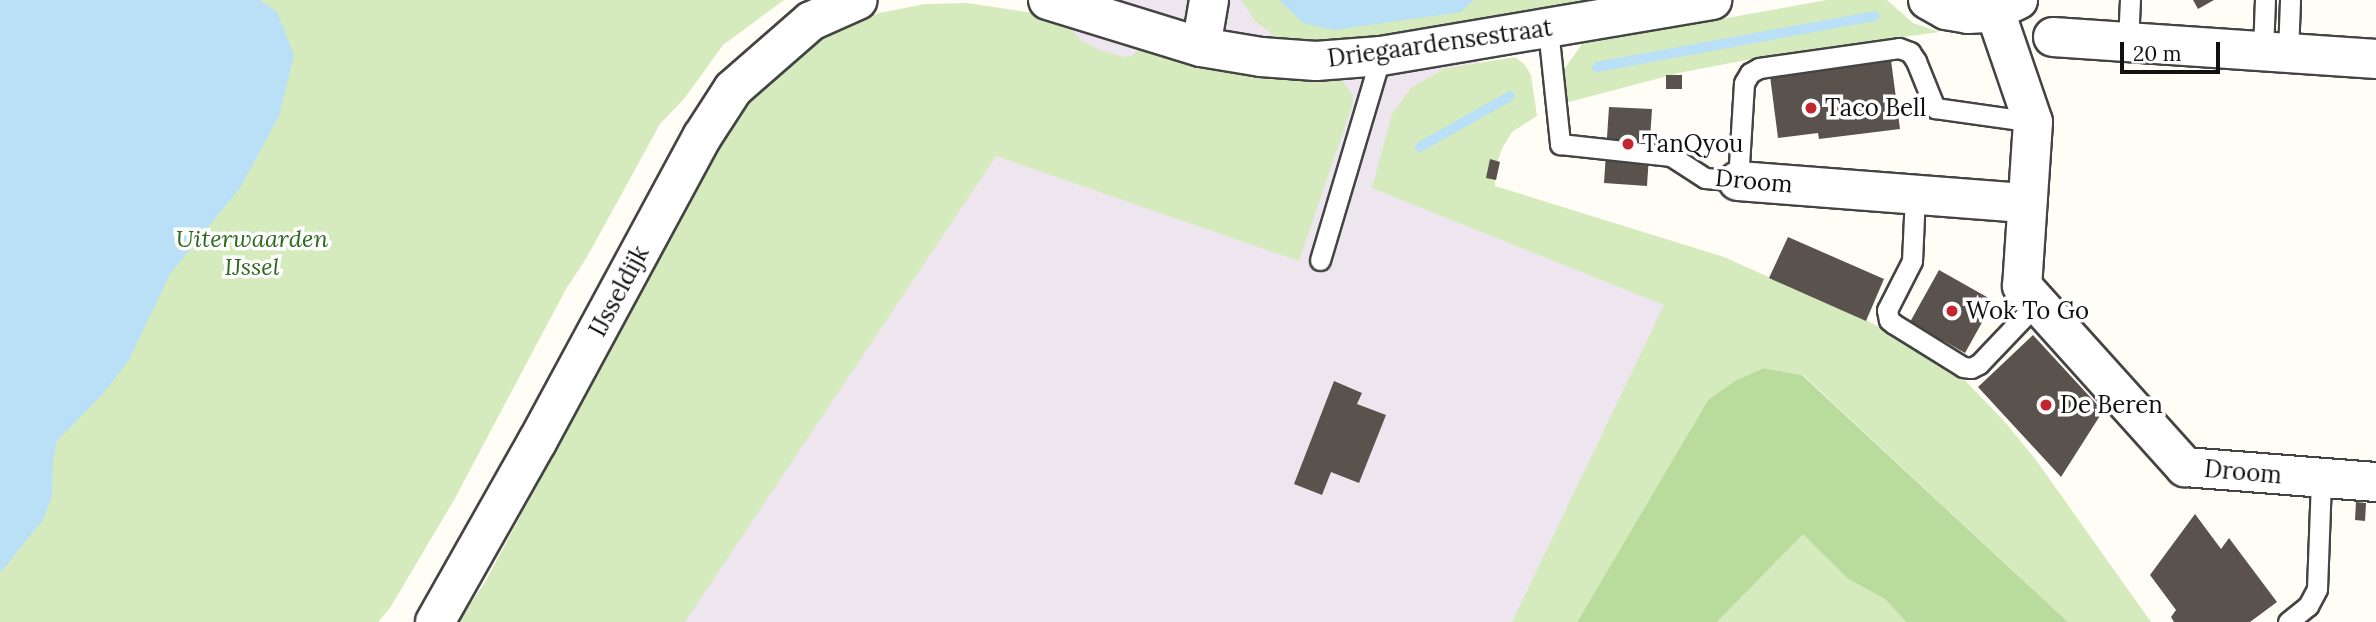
<!DOCTYPE html>
<html>
<head>
<meta charset="utf-8">
<style>
  body { margin:0 }
  #map { position:relative; width:2376px; height:622px; overflow:hidden; background:#fffdf5; font-family:Lora,serif }
  div>[style] { position:absolute }
  .industrial>* { inset:0; background:#eee6ef }
  .green>* { inset:0; background:#d5ebbd }
  .forest>* { inset:0; background:#b9dc9c }
  .water>* { inset:0; background:#b9e0f7 }
  .stream>* { height:10px; margin:-5px; padding:0 5px; transform-origin:5px; border-radius:5px; background:#b9e0f7 }
  .building>* { inset:0; background:#5a524d }
  .roads { filter:drop-shadow(2px 0 #444) drop-shadow(-2px 0 #444) drop-shadow(0 2px #444) drop-shadow(0 -2px #444) }
  .service>* { height:19px; margin:-9.5px; padding:0 9.5px; transform-origin:9.5px; border-radius:9.5px; background:#fff }
  .minor>* { height:38px; margin:-19px; padding:0 19px; transform-origin:19px; border-radius:19px; background:#fff }
  .tertiary>* { height:38px; margin:-19px; padding:0 19px; transform-origin:19px; border-radius:19px; background:#fff }
  .dots>* { width:19px; height:19px; translate:-50% -50%; box-sizing:border-box; border:4px solid #fff; border-radius:50% }
  span { translate:-50% -50%; white-space:nowrap; text-align:center; line-height:1.15; -webkit-text-stroke:7px #fff; paint-order:stroke }
  .street-label { font-size:24px; color:#111 }
  .poi-label { font-size:24px; color:#111 }
  .left { translate:0 -50%; text-align:left }
  .park-label { font-size:24px; color:#2f6b1f; font-style:italic }
  .scale { position:absolute; left:2120px; top:42px; width:100px; height:32px; box-sizing:border-box; border:4px solid #111; border-top:0; padding-left:9px; font-size:21px; line-height:24px; white-space:nowrap; color:#111; -webkit-text-stroke:5px #fff; paint-order:stroke }
</style>
</head>
<body>
<div id="map">
  <div class="industrial">
    <i style="clip-path:polygon(1045px 0,1492px 0,1452px 196px,1717px 306px,1546px 622px,652px 622px)"></i>
  </div>
  <div class="green">
    <i style="clip-path:polygon(0 0,784px 0,723px 45px,684px 99px,660px 124px,587px 257px,566px 289px,454px 500px,390px 608px,378px 622px,0 622px)"></i>
    <i style="clip-path:polygon(1241px 0,1605px 0,1349px 43px,1292px 43px,1278px 38px,1256px 22px)"></i>
    <i style="clip-path:polygon(1827px 0,1887px 0,1913px 23px,1940px 32px,1784px 53px,1683px 72px,1565px 103px,1565px 68px,1582px 44px)"></i>
    <i style="clip-path:polygon(968px 3px,1032px 13px,1067px 24px,1081px 40px,1099px 50px,1124px 57px,1132px 56px,1140px 48px,1217px 69px,1256px 76px,1328px 76px,1341px 79px,1353px 95px,1352px 106px,1299px 261px,996px 156px,685px 622px,458px 622px,485px 582px,727px 131px,752px 96px,810px 47px,844px 27px,879px 13px,925px 4px)"></i>
    <i style="clip-path:polygon(1515px 57px,1524px 64px,1531px 75px,1537px 116px,1512px 132px,1502px 149px,1495px 169px,1495px 186px,1724px 257px,1868px 321px,1955px 370px,2005px 422px,2036px 460px,2151px 622px,2068px 622px,1803px 375px,1764px 368px,1708px 400px,1577px 622px,1512px 622px,1664px 305px,1372px 188px,1392px 114px,1411px 88px,1443px 69px)"></i>
    <i style="clip-path:polygon(1803px 533px,1848px 579px,1885px 599px,1906px 622px,1717px 622px)"></i>
  </div>
  <div class="forest">
    <i style="clip-path:polygon(1764px 368px,1802px 375px,2068px 622px,1906px 622px,1885px 599px,1848px 579px,1803px 534px,1717px 622px,1577px 622px,1708px 400px,1735px 381px)"></i>
  </div>
  <div class="water">
    <i style="clip-path:polygon(0 0,260px 0,277px 12px,294px 55px,279px 116px,240px 188px,170px 274px,129px 360px,101px 396px,57px 441px,53px 460px,52px 496px,43px 520px,0 573px)"></i>
    <i style="clip-path:polygon(1279px 0,1474px 0,1461px 12px,1334px 30px,1303px 23px)"></i>
  </div>
  <div class="stream">
    <i style="left:1597px;top:67px;width:282px;rotate:-10.4deg"></i>
    <i style="left:1420px;top:147px;width:103px;rotate:-29.5deg"></i>
  </div>
  <div class="building">
    <i style="clip-path:polygon(2193px 0,2214px 0,2198px 9px)"></i>
    <i style="clip-path:polygon(1891px 60px,1900px 129px,1819px 139px,1818px 133px,1778px 138px,1770px 76px)"></i>
    <i style="clip-path:polygon(1666px 75px,1682px 75px,1682px 89px,1666px 89px)"></i>
    <i style="clip-path:polygon(1609px 107px,1652px 109px,1647px 186px,1604px 183px)"></i>
    <i style="clip-path:polygon(1490px 159px,1500px 162px,1496px 180px,1486px 178px)"></i>
    <i style="clip-path:polygon(1788px 237px,1884px 279px,1866px 321px,1769px 278px)"></i>
    <i style="clip-path:polygon(1939px 270px,1994px 301px,1965px 353px,1944px 341px,1942px 345px,1931px 339px,1933px 335px,1910px 322px)"></i>
    <i style="clip-path:polygon(2033px 335px,2103px 411px,2061px 477px,1978px 387px)"></i>
    <i style="clip-path:polygon(1334px 381px,1362px 393px,1357px 404px,1386px 415px,1359px 483px,1331px 472px,1322px 495px,1294px 484px)"></i>
    <i style="clip-path:polygon(2356px 502px,2366px 503px,2365px 521px,2355px 520px)"></i>
    <i style="clip-path:polygon(2195px 514px,2221px 549px,2229px 538px,2277px 602px,2250px 622px,2174px 622px,2171px 617px,2176px 610px,2150px 575px)"></i>
  </div>
  <div class="roads">
    <div class="service">
      <i style="left:1548px;top:29px;width:116px;rotate:84deg"></i>
      <i style="left:1560px;top:144px;width:112px;rotate:6.2deg"></i>
      <i style="left:1671px;top:156px;width:40px;rotate:32.9deg"></i>
      <i style="left:1705px;top:178px;width:33px;rotate:5deg"></i>
      <i style="left:1738px;top:181px;width:98px;rotate:-86.5deg"></i>
      <i style="left:1744px;top:83px;width:12px;rotate:-59deg"></i>
      <i style="left:1750px;top:73px;width:10px;rotate:-29deg"></i>
      <i style="left:1759px;top:68px;width:141px;rotate:-8.1deg"></i>
      <i style="left:1899px;top:48px;width:12px;rotate:20deg"></i>
      <i style="left:1910px;top:52px;width:11px;rotate:56deg"></i>
      <i style="left:1916px;top:61px;width:51px;rotate:68deg"></i>
      <i style="left:1935px;top:108px;width:99px;rotate:8.1deg"></i>
      <i style="left:2128px;top:42px;width:42px;rotate:-87.3deg"></i>
      <i style="left:2263px;top:51px;width:51px;rotate:-87.8deg"></i>
      <i style="left:2288px;top:53px;width:53px;rotate:-87.8deg"></i>
      <i style="left:1915px;top:195px;width:66px;rotate:92.6deg"></i>
      <i style="left:1912px;top:261px;width:55px;rotate:117deg"></i>
      <i style="left:1887px;top:310px;width:10px;rotate:79deg"></i>
      <i style="left:1889px;top:320px;width:6px;rotate:39deg"></i>
      <i style="left:1894px;top:324px;width:81px;rotate:31.9deg"></i>
      <i style="left:1963px;top:367px;width:8px;rotate:7deg"></i>
      <i style="left:1971px;top:368px;width:9px;rotate:-27deg"></i>
      <i style="left:1979px;top:364px;width:84px;rotate:-46.4deg"></i>
      <i style="left:1320px;top:260px;width:213px;rotate:-73.4deg"></i>
      <i style="left:2288px;top:622px;width:26px;rotate:-39deg"></i>
      <i style="left:2308px;top:606px;width:19px;rotate:-62deg"></i>
      <i style="left:2317px;top:589px;width:111px;rotate:-87.9deg"></i>
    </div>
    <div class="minor">
      <i style="left:1995px;top:11px;width:117px;rotate:71.1deg"></i>
      <i style="left:2033px;top:122px;width:164px;rotate:93.8deg"></i>
      <i style="left:2022px;top:286px;width:244px;rotate:48deg"></i>
      <i style="left:2185px;top:467px;width:192px;rotate:4.5deg"></i>
      <i style="left:2053px;top:37px;width:324px;rotate:3.9deg"></i>
      <i style="left:1201px;top:47px;width:48px;rotate:-80.3deg"></i>
      <i style="left:1738px;top:181px;width:290px;rotate:4.4deg"></i>
    </div>
    <div class="tertiary">
      <i style="left:1048px;top:0;width:160px;rotate:17.1deg"></i>
      <i style="left:1201px;top:47px;width:61px;rotate:9.5deg"></i>
      <i style="left:1261px;top:57px;width:55px;rotate:4.2deg"></i>
      <i style="left:1316px;top:61px;width:65px;rotate:-4.4deg"></i>
      <i style="left:1381px;top:56px;width:336px;rotate:-9.6deg"></i>
      <i style="left:1928px;top:0;width:21px;rotate:29deg"></i>
      <i style="left:1946px;top:10px;width:22px;rotate:10deg"></i>
      <i style="left:1968px;top:14px;width:22px;rotate:-3deg"></i>
      <i style="left:1990px;top:13px;width:31px;rotate:-25deg"></i>
      <i style="left:435px;top:622px;width:207px;rotate:-60.5deg"></i>
      <i style="left:537px;top:442px;width:347px;rotate:-61.6deg"></i>
      <i style="left:702px;top:137px;width:57px;rotate:-57.1deg"></i>
      <i style="left:733px;top:89px;width:103px;rotate:-41.1deg"></i>
      <i style="left:811px;top:21px;width:51px;rotate:-24.1deg"></i>
    </div>
  </div>
  <div class="dots">
    <i style="left:1811px;top:108px;background:#c4262e"></i>
    <i style="left:1628px;top:144px;background:#c4262e"></i>
    <i style="left:1952px;top:311px;background:#c4262e"></i>
    <i style="left:2046px;top:405px;background:#c4262e"></i>
  </div>
  <div class="street-label">
    <span style="left:1440px;top:43px;rotate:-8deg">Driegaardensestraat</span>
    <span style="left:1754px;top:181px;rotate:5deg">Droom</span>
    <span style="left:619px;top:291px;rotate:-62deg">IJsseldijk</span>
    <span style="left:2243px;top:472px;rotate:5deg">Droom</span>
  </div>
  <div class="poi-label">
    <span class="left" style="left:1825px;top:108px">Taco Bell</span>
    <span class="left" style="left:1642px;top:144px">TanQyou</span>
    <span class="left" style="left:1966px;top:311px">Wok To Go</span>
    <span class="left" style="left:2060px;top:405px">De Beren</span>
  </div>
  <div class="park-label">
    <span style="left:252px;top:253px">Uiterwaarden<br>IJssel</span>
  </div>
  <div class="scale">20 m</div>
</div>
</body>
</html>
